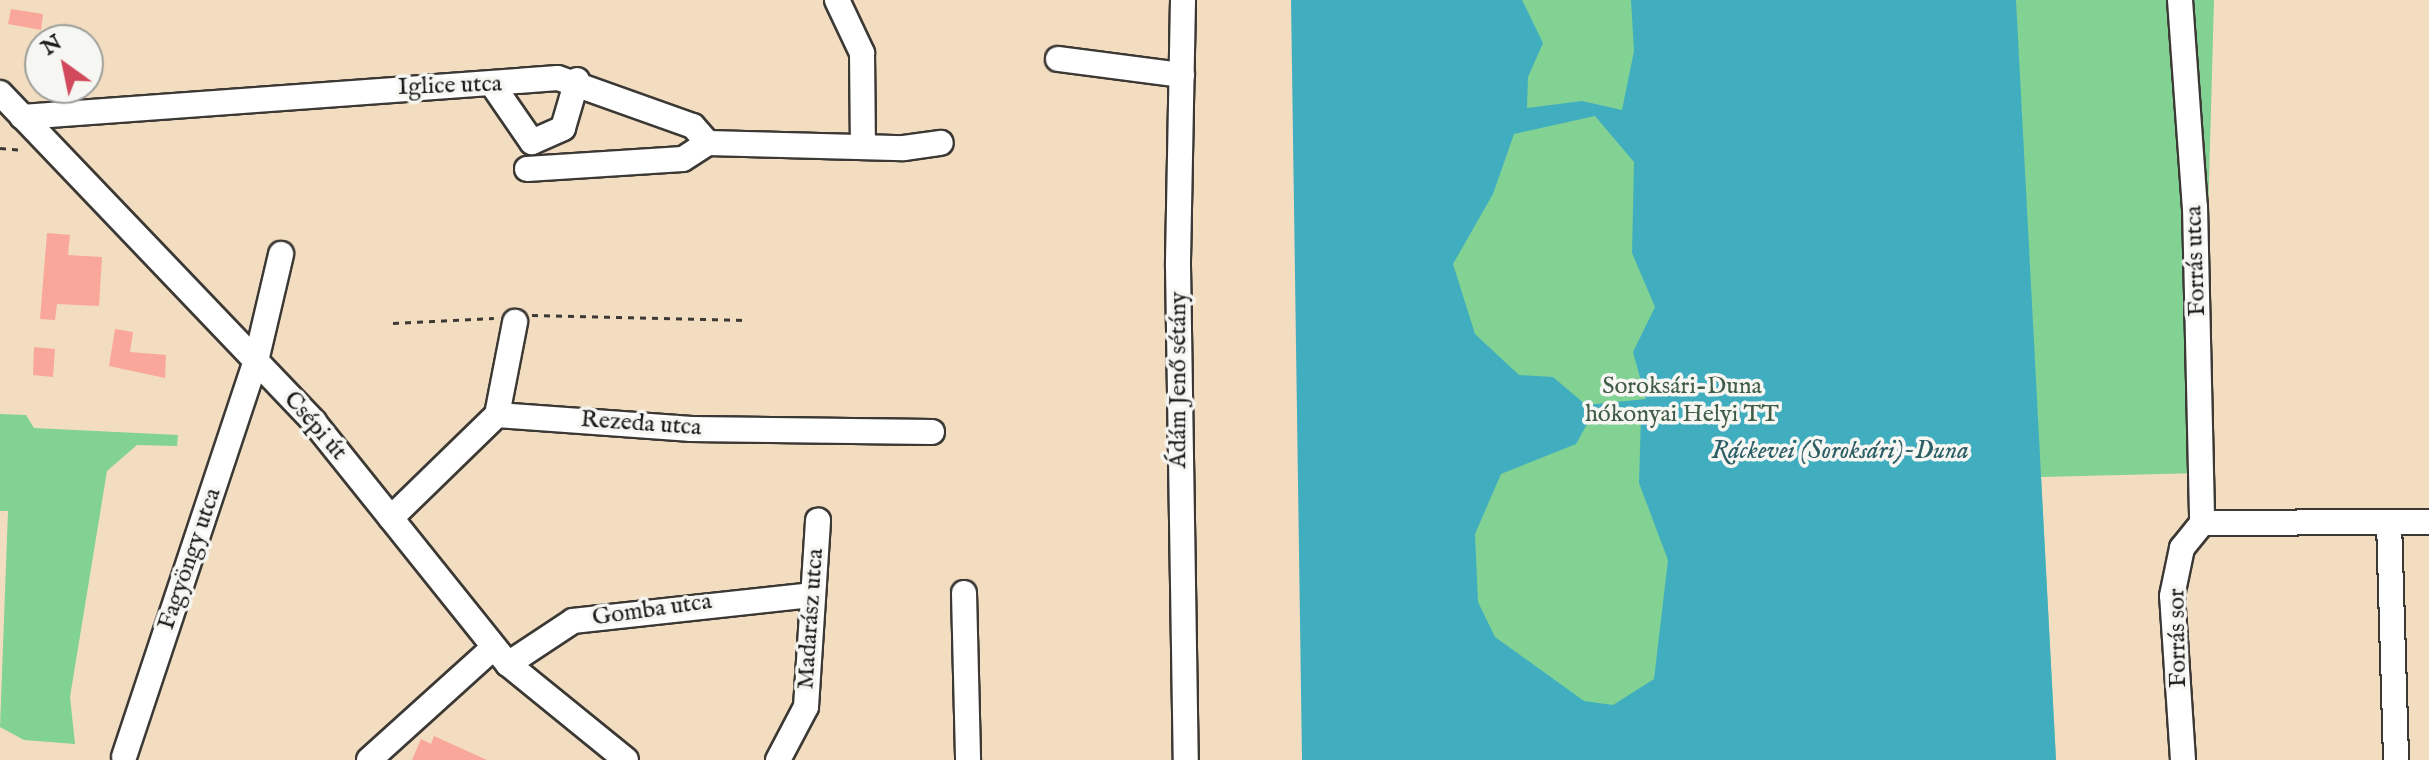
<!DOCTYPE html>
<html>
<head>
<meta charset="utf-8">
<style>
  body { margin:0 }
  #map { position:relative; width:2429px; height:760px; overflow:hidden; background:#f3ddc0; font-family:"IM FELL English",serif }
  div>[style] { position:absolute }
  .green>* { inset:0; background:#82d293 }
  .water>* { inset:0; background:#41aec0 }
  .building>* { inset:0; background:#f8a79a }
  .path>* { height:3px; margin-top:-1.5px; transform-origin:0; background:repeating-linear-gradient(90deg,#3c3935 0 6px,transparent 0 12px) }
  .roads { filter:drop-shadow(2px 0 #3c3935) drop-shadow(-2px 0 #3c3935) drop-shadow(0 2px #3c3935) drop-shadow(0 -2px #3c3935) }
  .minor>* { height:24px; margin:-12px; padding:0 12px; transform-origin:12px; border-radius:12px; background:#fff }
  span { translate:-50% -50%; white-space:nowrap; text-align:center; line-height:1.15; -webkit-text-stroke:7px #f6f6f2; paint-order:stroke }
  .street-label { font-size:24px; color:#1c1c1c }
  .park-label { font-size:24px; color:#405c46 }
  .water-label { font-size:26px; color:#2d5e66; font-style:italic }
  .north { position:absolute; left:24px; top:24px; width:80px; height:80px; box-sizing:border-box; background:#f6f6f2; border:2px solid #9f9f9c; border-radius:50%; rotate:327deg; font-size:22px; font-weight:700; line-height:32px; text-align:center; color:#1c1c1c }
  .north::after { content:''; display:block; margin:auto; width:28px; height:36px; background:#d1495b; clip-path:polygon(50% 0,100% 100%,50% 72%,0 100%) }
</style>
</head>
<body>
<div id="map">
  <div class="green">
    <i style="clip-path:polygon(1326px 0,2214px 0,2201px 473px,2041px 477px,2056px 760px,1329px 760px)"></i>
    <i style="clip-path:polygon(0 414px,26px 415px,34px 428px,178px 435px,177px 446px,137px 445px,107px 471px,70px 697px,75px 744px,24px 740px,0 727px,8px 511px,0 511px)"></i>
  </div>
  <div class="water">
    <i style="clip-path:polygon(evenodd,1291px 0,1522px 0,1543px 43px,1528px 77px,1527px 108px,1582px 101px,1622px 110px,1634px 51px,1631px 0,2016px 0,2056px 760px,1302px 760px,1291px 0,1595px 116px,1634px 162px,1632px 253px,1655px 307px,1633px 352px,1646px 399px,1586px 405px,1553px 377px,1519px 375px,1475px 334px,1453px 264px,1493px 194px,1514px 134px,1595px 116px,1291px 0,1641px 416px,1639px 483px,1668px 560px,1654px 679px,1613px 705px,1584px 701px,1495px 637px,1478px 602px,1475px 534px,1501px 474px,1576px 444px,1590px 419px,1641px 416px)"></i>
  </div>
  <div class="building">
    <i style="clip-path:polygon(11px 9px,43px 14px,41px 30px,8px 24px)"></i>
    <i style="clip-path:polygon(47px 233px,70px 235px,68px 255px,102px 257px,99px 306px,57px 304px,55px 320px,40px 319px)"></i>
    <i style="clip-path:polygon(115px 329px,133px 332px,130px 352px,166px 355px,165px 378px,109px 366px)"></i>
    <i style="clip-path:polygon(34px 347px,55px 349px,53px 377px,33px 375px)"></i>
    <i style="clip-path:polygon(434px 736px,487px 760px,412px 760px,421px 739px,431px 744px)"></i>
  </div>
  <div class="path">
    <i style="left:0;top:148px;width:24px;rotate:5deg"></i>
    <i style="left:532px;top:315px;width:215px;rotate:1.3deg"></i>
    <i style="left:393px;top:323px;width:101px;rotate:-2.8deg"></i>
  </div>
  <div class="roads">
    <div class="minor">
      <i style="left:837px;top:0;width:59px;rotate:64.7deg"></i>
      <i style="left:862px;top:53px;width:89px;rotate:89.4deg"></i>
      <i style="left:1183px;top:0;width:266px;rotate:91.1deg"></i>
      <i style="left:1178px;top:266px;width:494px;rotate:89.1deg"></i>
      <i style="left:2180px;top:0;width:208px;rotate:85.9deg"></i>
      <i style="left:2195px;top:207px;width:316px;rotate:88.7deg"></i>
      <i style="left:1058px;top:59px;width:125px;rotate:7.4deg"></i>
      <i style="left:494px;top:87px;width:67px;rotate:55.4deg"></i>
      <i style="left:532px;top:142px;width:34px;rotate:-24deg"></i>
      <i style="left:563px;top:128px;width:50px;rotate:-73.7deg"></i>
      <i style="left:0;top:93px;width:455px;rotate:46.3deg"></i>
      <i style="left:314px;top:422px;width:310px;rotate:51.3deg"></i>
      <i style="left:508px;top:664px;width:152px;rotate:39.1deg"></i>
      <i style="left:22px;top:117px;width:537px;rotate:-4.16deg"></i>
      <i style="left:558px;top:78px;width:143px;rotate:19.6deg"></i>
      <i style="left:693px;top:126px;width:23px;rotate:49deg"></i>
      <i style="left:708px;top:143px;width:196px;rotate:1.5deg"></i>
      <i style="left:904px;top:148px;width:37px;rotate:-8deg"></i>
      <i style="left:527px;top:169px;width:156px;rotate:-3.7deg"></i>
      <i style="left:683px;top:159px;width:30px;rotate:-33deg"></i>
      <i style="left:497px;top:415px;width:95px;rotate:-79deg"></i>
      <i style="left:391px;top:518px;width:148px;rotate:-44.2deg"></i>
      <i style="left:497px;top:415px;width:195px;rotate:4.1deg"></i>
      <i style="left:691px;top:429px;width:241px;rotate:0.7deg"></i>
      <i style="left:2389px;top:522px;width:238px;rotate:88.3deg"></i>
      <i style="left:2202px;top:523px;width:227px;rotate:-0.3deg"></i>
      <i style="left:964px;top:593px;width:167px;rotate:88.6deg"></i>
      <i style="left:508px;top:664px;width:78px;rotate:-33.5deg"></i>
      <i style="left:573px;top:621px;width:239px;rotate:-6.2deg"></i>
      <i style="left:124px;top:757px;width:417px;rotate:-71.6deg"></i>
      <i style="left:256px;top:361px;width:110px;rotate:-76.8deg"></i>
      <i style="left:369px;top:760px;width:167px;rotate:-42.1deg"></i>
      <i style="left:778px;top:760px;width:60px;rotate:-62.2deg"></i>
      <i style="left:806px;top:707px;width:187px;rotate:-86.3deg"></i>
      <i style="left:2183px;top:760px;width:164px;rotate:-93.8deg"></i>
      <i style="left:2172px;top:596px;width:49px;rotate:-78.2deg"></i>
      <i style="left:2182px;top:548px;width:32px;rotate:-51deg"></i>
    </div>
  </div>
  <div class="street-label">
    <span style="left:450px;top:86px;rotate:-2deg">Iglice utca</span>
    <span style="left:2196px;top:261px;rotate:-92deg">Forrás utca</span>
    <span style="left:1179px;top:380px;rotate:-90deg">Ádám Jenő sétány</span>
    <span style="left:641px;top:424px;rotate:4deg">Rezeda utca</span>
    <span style="left:315px;top:426px;rotate:49deg">Csépi út</span>
    <span style="left:190px;top:559px;rotate:-71deg">Fagyöngy utca</span>
    <span style="left:652px;top:610px;rotate:-8deg">Gomba utca</span>
    <span style="left:811px;top:619px;rotate:-86deg">Madarász utca</span>
    <span style="left:2178px;top:638px;rotate:-91deg">Forrás sor</span>
  </div>
  <div class="park-label">
    <span style="left:1682px;top:401px">Soroksári-Duna<br>hókonyai Helyi TT</span>
  </div>
  <div class="water-label">
    <span style="left:1840px;top:451px">Ráckevei (Soroksári)-Duna</span>
  </div>
  <div class="north">N</div>
</div>
</body>
</html>
